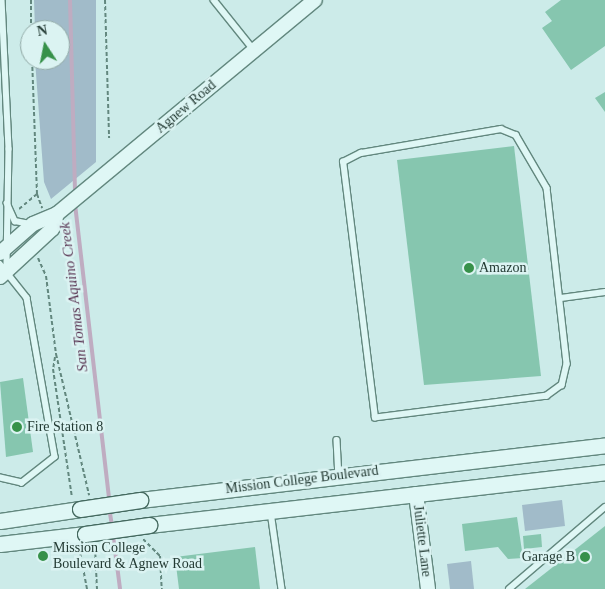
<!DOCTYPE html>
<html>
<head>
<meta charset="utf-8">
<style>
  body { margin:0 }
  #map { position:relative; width:605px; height:589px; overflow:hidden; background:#ccebe9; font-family:Georgia,serif }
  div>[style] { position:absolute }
  .green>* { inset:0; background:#a1bbc9 }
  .stream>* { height:4px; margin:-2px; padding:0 2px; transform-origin:2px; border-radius:2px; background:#bfacc1 }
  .building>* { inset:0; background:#86c6af }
  .path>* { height:2px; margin-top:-1px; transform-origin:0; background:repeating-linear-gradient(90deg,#62877e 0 4px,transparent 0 6.5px) }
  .roads { filter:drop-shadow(1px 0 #62877e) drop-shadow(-1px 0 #62877e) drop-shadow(0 1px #62877e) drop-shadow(0 -1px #62877e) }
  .service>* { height:5.5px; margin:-2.75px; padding:0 2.75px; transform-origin:2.75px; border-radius:2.75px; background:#dff7f5 }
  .tertiary>* { height:14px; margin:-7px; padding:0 7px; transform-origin:7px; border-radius:7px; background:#dff7f5 }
  .secondary>* { height:15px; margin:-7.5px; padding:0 7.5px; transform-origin:7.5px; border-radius:7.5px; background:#dff7f5 }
  .bridges { filter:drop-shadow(1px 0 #44695f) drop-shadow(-1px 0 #44695f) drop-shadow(0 1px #44695f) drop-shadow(0 -1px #44695f) }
  .secondary-bridge>* { height:15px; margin:-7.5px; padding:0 7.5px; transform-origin:7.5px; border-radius:7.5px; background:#dff7f5 }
  .dots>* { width:14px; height:14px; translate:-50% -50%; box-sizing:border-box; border:2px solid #dbf3f2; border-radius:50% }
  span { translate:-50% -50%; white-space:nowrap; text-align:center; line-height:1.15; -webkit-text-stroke:5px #dbf3f2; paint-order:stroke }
  .street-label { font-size:14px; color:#233a33 }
  .poi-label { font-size:14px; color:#233a33 }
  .left { translate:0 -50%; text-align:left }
  .right { translate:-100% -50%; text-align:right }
  .water-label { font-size:15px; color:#583452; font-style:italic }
  .north { position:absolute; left:20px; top:20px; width:50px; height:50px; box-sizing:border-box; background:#dbf3f2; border:1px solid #91a9a6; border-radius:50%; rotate:349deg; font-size:14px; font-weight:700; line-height:20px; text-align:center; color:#233a33 }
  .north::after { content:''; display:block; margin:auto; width:18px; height:22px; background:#37914a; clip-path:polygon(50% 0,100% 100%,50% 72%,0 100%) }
</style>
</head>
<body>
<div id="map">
  <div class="green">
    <i style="clip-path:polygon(34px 0,96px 0,96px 162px,51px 199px,44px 182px,35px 60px,60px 60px,60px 30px,35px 30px)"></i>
    <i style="clip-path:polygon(562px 500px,565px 526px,525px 531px,522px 505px)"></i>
    <i style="clip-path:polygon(471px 561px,474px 589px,450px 589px,447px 564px)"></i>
  </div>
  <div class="stream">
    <i style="left:70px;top:0;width:194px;rotate:88.5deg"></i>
    <i style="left:75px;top:204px;width:298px;rotate:83.4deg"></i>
    <i style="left:109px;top:507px;width:20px;rotate:81deg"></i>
    <i style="left:113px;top:534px;width:55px;rotate:82.7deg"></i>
  </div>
  <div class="building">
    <i style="clip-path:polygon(561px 0,605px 0,605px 46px,571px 70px,542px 28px,552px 21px,545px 12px)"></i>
    <i style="clip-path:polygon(605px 92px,605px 112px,595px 98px)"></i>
    <i style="clip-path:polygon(514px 146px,541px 376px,424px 385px,397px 160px)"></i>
    <i style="clip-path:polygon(23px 378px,33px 452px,6px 457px,0 382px)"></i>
    <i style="clip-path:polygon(517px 517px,523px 558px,508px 559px,498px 547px,465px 551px,462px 524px)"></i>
    <i style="clip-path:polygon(605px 526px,605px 589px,525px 589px)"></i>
    <i style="clip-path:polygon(541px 534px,542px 547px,524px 549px,523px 536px)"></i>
    <i style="clip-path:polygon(255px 547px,260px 589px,179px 589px,175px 557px)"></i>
  </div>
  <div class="path">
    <i style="left:31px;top:0;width:30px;rotate:90deg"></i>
    <i style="left:105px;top:0;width:138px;rotate:88.3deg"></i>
    <i style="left:37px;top:194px;width:15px;rotate:70deg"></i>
    <i style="left:19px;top:209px;width:23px;rotate:-40deg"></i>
    <i style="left:37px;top:194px;width:134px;rotate:-92.1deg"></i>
    <i style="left:38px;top:258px;width:20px;rotate:66deg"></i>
    <i style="left:46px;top:276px;width:79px;rotate:82.7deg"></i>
    <i style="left:56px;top:354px;width:145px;rotate:76.8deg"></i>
    <i style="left:55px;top:357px;width:12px;rotate:99deg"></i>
    <i style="left:53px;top:369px;width:130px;rotate:81.6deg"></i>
    <i style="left:143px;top:539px;width:24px;rotate:45deg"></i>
    <i style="left:160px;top:556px;width:33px;rotate:87deg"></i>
    <i style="left:79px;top:547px;width:43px;rotate:79.2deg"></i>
    <i style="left:95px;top:547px;width:42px;rotate:87.3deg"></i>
  </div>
  <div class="roads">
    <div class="service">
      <i style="left:2px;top:0;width:149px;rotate:87.3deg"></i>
      <i style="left:9px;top:149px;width:118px;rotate:91deg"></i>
      <i style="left:214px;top:0;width:64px;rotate:51.3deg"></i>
      <i style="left:501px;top:129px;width:16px;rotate:22deg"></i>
      <i style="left:516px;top:135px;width:61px;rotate:59.7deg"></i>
      <i style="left:547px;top:188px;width:177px;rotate:83.5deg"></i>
      <i style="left:567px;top:364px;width:22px;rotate:103deg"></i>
      <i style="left:562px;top:385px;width:19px;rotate:144deg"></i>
      <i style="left:547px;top:396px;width:173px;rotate:172.7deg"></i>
      <i style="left:375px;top:418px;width:258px;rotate:-97.1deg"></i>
      <i style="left:343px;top:162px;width:20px;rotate:-27deg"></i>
      <i style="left:361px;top:153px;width:142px;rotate:-9.7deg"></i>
      <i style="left:7px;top:203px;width:20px;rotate:66deg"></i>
      <i style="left:15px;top:221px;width:16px;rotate:11deg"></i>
      <i style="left:0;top:264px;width:43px;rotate:51.5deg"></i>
      <i style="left:27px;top:298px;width:161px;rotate:80deg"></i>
      <i style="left:55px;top:457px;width:42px;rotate:141.8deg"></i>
      <i style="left:22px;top:483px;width:23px;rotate:-167deg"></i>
      <i style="left:561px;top:298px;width:44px;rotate:-7.8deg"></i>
      <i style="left:337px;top:440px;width:35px;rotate:87deg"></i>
      <i style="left:271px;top:512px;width:78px;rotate:81.9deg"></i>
      <i style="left:509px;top:589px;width:126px;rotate:-40.5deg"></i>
    </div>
    <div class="tertiary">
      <i style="left:0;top:253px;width:44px;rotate:-41.3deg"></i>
      <i style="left:33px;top:224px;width:26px;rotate:-23deg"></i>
      <i style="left:57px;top:214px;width:335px;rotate:-39.7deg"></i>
      <i style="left:0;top:277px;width:71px;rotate:-42.7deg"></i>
      <i style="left:52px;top:229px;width:16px;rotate:-72deg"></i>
      <i style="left:416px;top:494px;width:96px;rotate:82.8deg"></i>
    </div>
    <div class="secondary">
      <i style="left:140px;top:500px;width:468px;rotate:-6.7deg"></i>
      <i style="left:0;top:521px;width:81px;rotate:-8.5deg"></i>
      <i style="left:149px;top:525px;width:459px;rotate:-6.6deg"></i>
      <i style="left:0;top:544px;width:86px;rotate:-6.7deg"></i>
    </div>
  </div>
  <div class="bridges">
    <div class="secondary-bridge">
      <i style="left:80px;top:509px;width:61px;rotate:-8.5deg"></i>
      <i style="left:85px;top:534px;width:65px;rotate:-8deg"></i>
    </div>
  </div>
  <div class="dots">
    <i style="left:469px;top:268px;background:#37914a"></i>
    <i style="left:17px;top:427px;background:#37914a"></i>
    <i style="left:43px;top:556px;background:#37914a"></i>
    <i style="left:585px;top:557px;background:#37914a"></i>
  </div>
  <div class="street-label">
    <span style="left:186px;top:107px;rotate:-40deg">Agnew Road</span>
    <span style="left:302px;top:480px;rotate:-7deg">Mission College Boulevard</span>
    <span style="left:422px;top:541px;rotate:83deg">Juliette Lane</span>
  </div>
  <div class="poi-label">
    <span class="left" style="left:479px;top:268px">Amazon</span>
    <span class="left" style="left:27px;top:427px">Fire Station 8</span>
    <span class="left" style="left:53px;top:556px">Mission College<br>Boulevard &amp; Agnew Road</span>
    <span class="right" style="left:575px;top:557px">Garage B</span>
  </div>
  <div class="water-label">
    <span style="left:74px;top:297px;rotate:-97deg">San Tomas Aquino Creek</span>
  </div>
  <div class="north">N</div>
</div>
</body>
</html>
